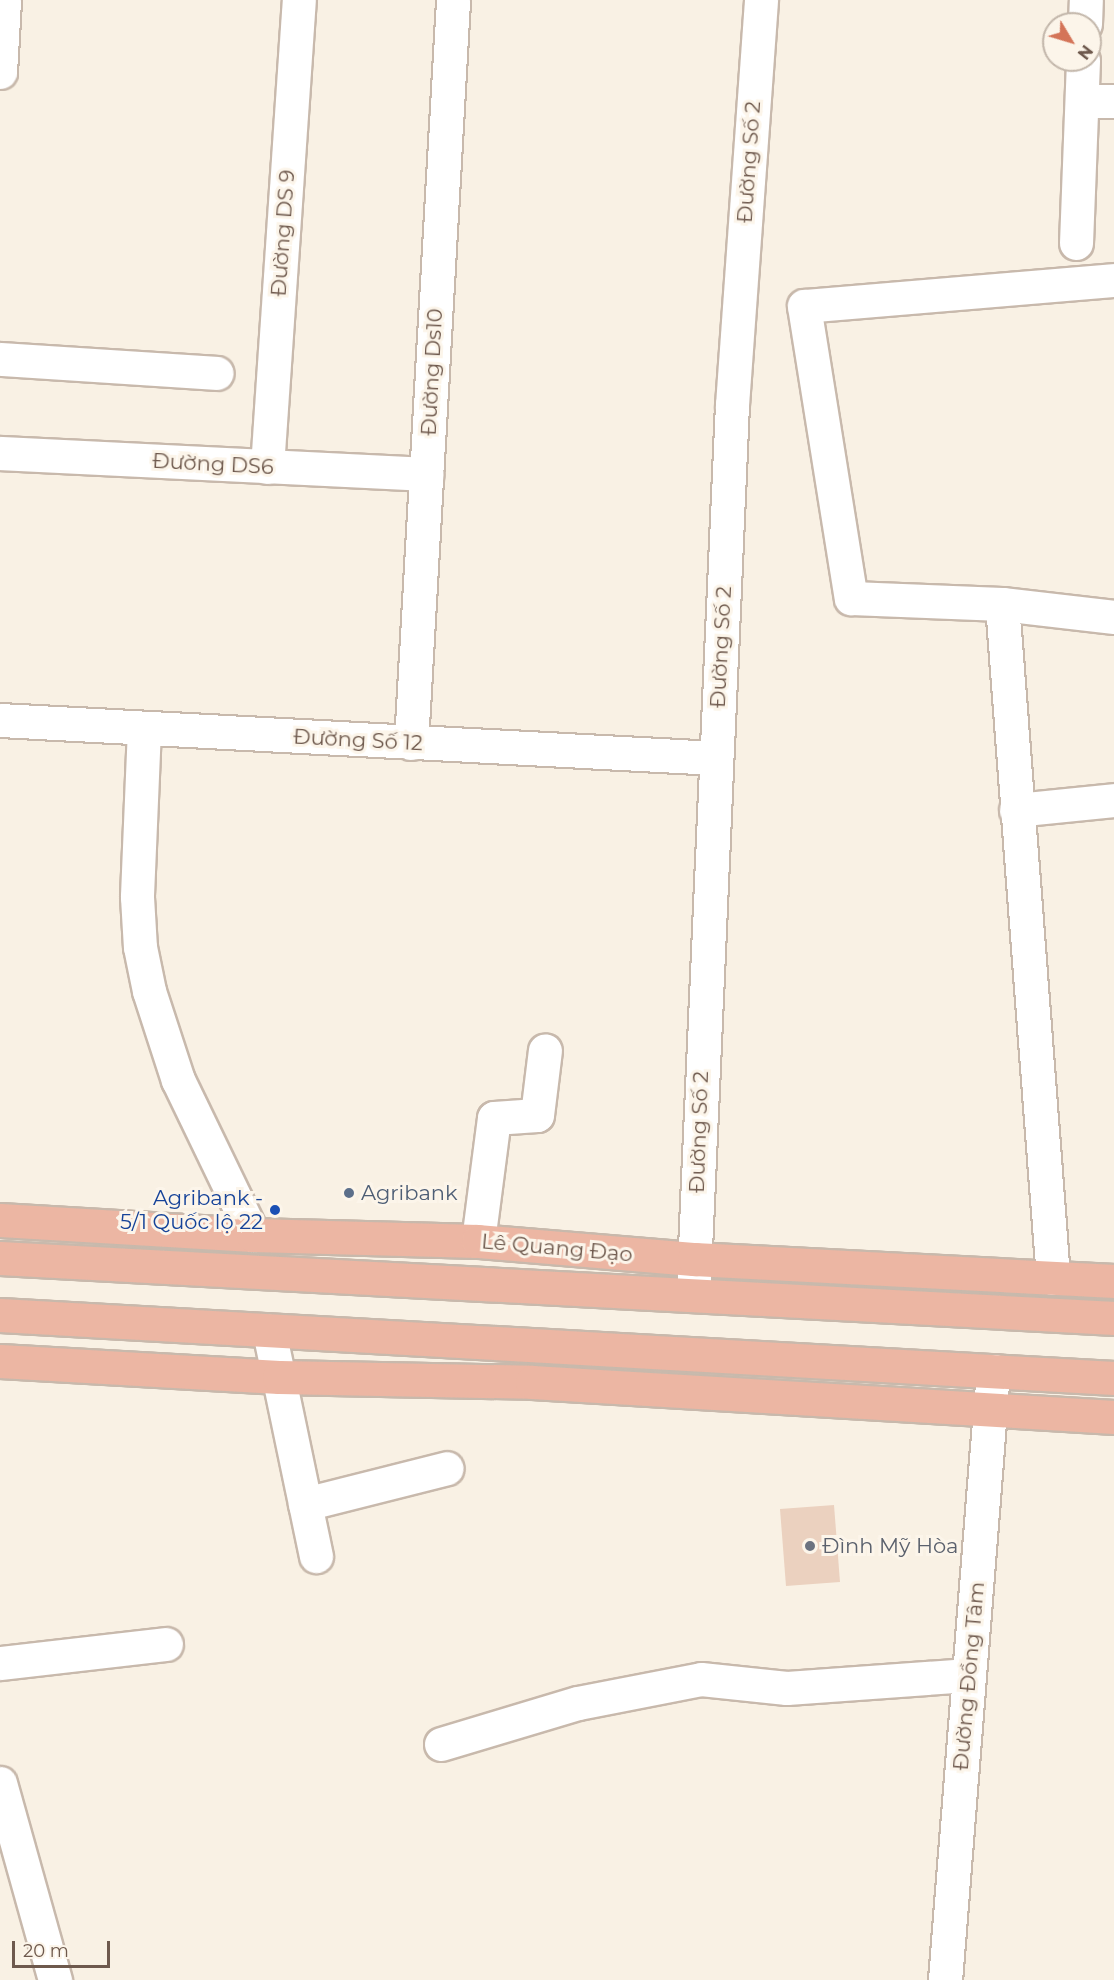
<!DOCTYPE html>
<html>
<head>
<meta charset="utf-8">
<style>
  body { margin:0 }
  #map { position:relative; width:1114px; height:1980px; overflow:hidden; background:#f9f1e4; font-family:Montserrat,sans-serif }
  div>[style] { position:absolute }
  .building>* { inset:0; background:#ebd1bf }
  .roads { filter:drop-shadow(2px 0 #c8b9ac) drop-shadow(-2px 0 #c8b9ac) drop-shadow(0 2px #c8b9ac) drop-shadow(0 -2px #c8b9ac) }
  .minor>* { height:33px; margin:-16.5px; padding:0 16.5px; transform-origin:16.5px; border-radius:16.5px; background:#fff }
  .highway>* { height:33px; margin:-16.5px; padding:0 16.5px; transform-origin:16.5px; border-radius:16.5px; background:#ecb6a3 }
  .dots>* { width:16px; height:16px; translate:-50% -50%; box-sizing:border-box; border:3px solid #fcf5ea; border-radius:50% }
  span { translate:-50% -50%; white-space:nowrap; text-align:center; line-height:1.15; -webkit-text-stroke:6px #fcf5ea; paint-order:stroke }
  .street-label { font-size:21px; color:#6e594d }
  .service-label { font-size:21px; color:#4e5e75 }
  .left { translate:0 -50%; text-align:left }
  .transit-label { font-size:21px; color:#164399 }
  .right { translate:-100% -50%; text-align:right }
  .worship-label { font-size:21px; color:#5b616d }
  .north { position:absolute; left:1042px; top:12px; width:60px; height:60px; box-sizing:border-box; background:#fcf5ea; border:2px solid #c3b7ab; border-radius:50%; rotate:128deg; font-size:16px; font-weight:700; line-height:24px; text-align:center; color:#6e594d }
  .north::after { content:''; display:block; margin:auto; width:21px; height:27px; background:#d47458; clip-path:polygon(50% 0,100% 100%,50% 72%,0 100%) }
  .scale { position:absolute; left:12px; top:1941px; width:98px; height:27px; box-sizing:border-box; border:3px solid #6e594d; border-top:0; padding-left:8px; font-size:18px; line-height:21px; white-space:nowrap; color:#6e594d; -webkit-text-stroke:4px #fcf5ea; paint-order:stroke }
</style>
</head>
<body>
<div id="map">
  <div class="building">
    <i style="clip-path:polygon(834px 1505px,840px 1582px,786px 1586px,780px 1509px)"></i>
  </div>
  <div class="roads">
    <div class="minor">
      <i style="left:1085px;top:24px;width:24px;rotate:-88deg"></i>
      <i style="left:0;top:72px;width:72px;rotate:-86.8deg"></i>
      <i style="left:1082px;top:101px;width:32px"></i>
      <i style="left:1076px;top:243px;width:183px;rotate:-87.8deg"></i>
      <i style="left:1114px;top:280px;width:311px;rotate:175.2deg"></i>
      <i style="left:804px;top:306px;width:296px;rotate:80.9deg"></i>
      <i style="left:851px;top:598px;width:151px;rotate:2.3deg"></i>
      <i style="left:1002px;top:604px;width:113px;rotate:6.6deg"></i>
      <i style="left:0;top:359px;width:217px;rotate:3.7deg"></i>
      <i style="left:0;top:453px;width:427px;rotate:2.8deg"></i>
      <i style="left:267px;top:467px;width:468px;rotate:-86.1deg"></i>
      <i style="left:1002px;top:604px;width:676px;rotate:85.67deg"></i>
      <i style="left:0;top:720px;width:716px;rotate:3.04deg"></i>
      <i style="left:144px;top:728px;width:169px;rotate:92.4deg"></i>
      <i style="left:137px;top:897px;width:50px;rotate:86.6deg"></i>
      <i style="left:140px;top:947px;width:45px;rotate:78.4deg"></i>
      <i style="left:149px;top:991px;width:94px;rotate:72deg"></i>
      <i style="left:178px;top:1080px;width:172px;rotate:64.2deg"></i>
      <i style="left:411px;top:743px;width:744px;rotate:-86.76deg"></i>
      <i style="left:1016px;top:810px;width:99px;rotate:-5.8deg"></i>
      <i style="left:478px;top:1241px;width:124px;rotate:-82.6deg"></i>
      <i style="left:494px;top:1118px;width:43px;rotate:-4deg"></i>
      <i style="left:537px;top:1115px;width:65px;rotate:-83deg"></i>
      <i style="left:693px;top:1294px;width:890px;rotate:-87.49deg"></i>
      <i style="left:732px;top:405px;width:406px;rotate:-85.9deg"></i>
      <i style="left:269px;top:1331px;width:230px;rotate:78.2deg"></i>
      <i style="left:305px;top:1504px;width:146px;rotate:-14.2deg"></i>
      <i style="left:0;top:1663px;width:167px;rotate:-6.5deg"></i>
      <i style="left:441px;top:1744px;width:143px;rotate:-16.7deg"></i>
      <i style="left:578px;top:1703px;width:125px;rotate:-11deg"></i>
      <i style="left:701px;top:1679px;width:86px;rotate:6deg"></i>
      <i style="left:787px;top:1688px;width:182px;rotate:-4.1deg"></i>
      <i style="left:0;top:1783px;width:205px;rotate:74.4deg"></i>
      <i style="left:945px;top:1980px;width:611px;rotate:-85.49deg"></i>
    </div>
    <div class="highway">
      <i style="left:0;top:1220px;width:253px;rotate:3.4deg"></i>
      <i style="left:253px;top:1235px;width:225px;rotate:1.5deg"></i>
      <i style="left:478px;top:1241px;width:217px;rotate:4.8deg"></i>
      <i style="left:694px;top:1259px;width:421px;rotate:3deg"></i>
      <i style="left:0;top:1258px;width:1116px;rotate:3.08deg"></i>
      <i style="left:0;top:1315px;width:1116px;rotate:3.24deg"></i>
      <i style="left:0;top:1361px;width:279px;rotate:3.3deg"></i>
      <i style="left:279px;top:1377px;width:253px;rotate:1.1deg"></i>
      <i style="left:532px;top:1382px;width:583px;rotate:3.44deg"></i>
    </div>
  </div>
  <div class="dots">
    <i style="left:349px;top:1193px;background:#5c6f8a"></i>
    <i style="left:275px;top:1210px;background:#1a4fb4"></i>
    <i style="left:810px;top:1546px;background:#6b7280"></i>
  </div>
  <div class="street-label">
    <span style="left:749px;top:162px;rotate:-86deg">Đường Số 2</span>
    <span style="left:283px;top:233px;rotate:-86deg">Đường DS 9</span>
    <span style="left:432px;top:372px;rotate:-87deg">Đường Ds10</span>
    <span style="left:213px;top:464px;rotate:3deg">Đường DS6</span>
    <span style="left:721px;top:647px;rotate:-87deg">Đường Số 2</span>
    <span style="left:358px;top:740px;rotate:3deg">Đường Số 12</span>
    <span style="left:699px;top:1132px;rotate:-88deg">Đường Số 2</span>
    <span style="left:557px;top:1248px;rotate:5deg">Lê Quang Đạo</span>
    <span style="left:969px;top:1676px;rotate:-85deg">Đường Đồng Tâm</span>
  </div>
  <div class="service-label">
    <span class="left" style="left:361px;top:1193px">Agribank</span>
  </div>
  <div class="transit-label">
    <span class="right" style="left:263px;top:1210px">Agribank -<br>5/1 Quốc lộ 22</span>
  </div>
  <div class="worship-label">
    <span class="left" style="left:822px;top:1546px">Đình Mỹ Hòa</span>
  </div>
  <div class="north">N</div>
  <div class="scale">20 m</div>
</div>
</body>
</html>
